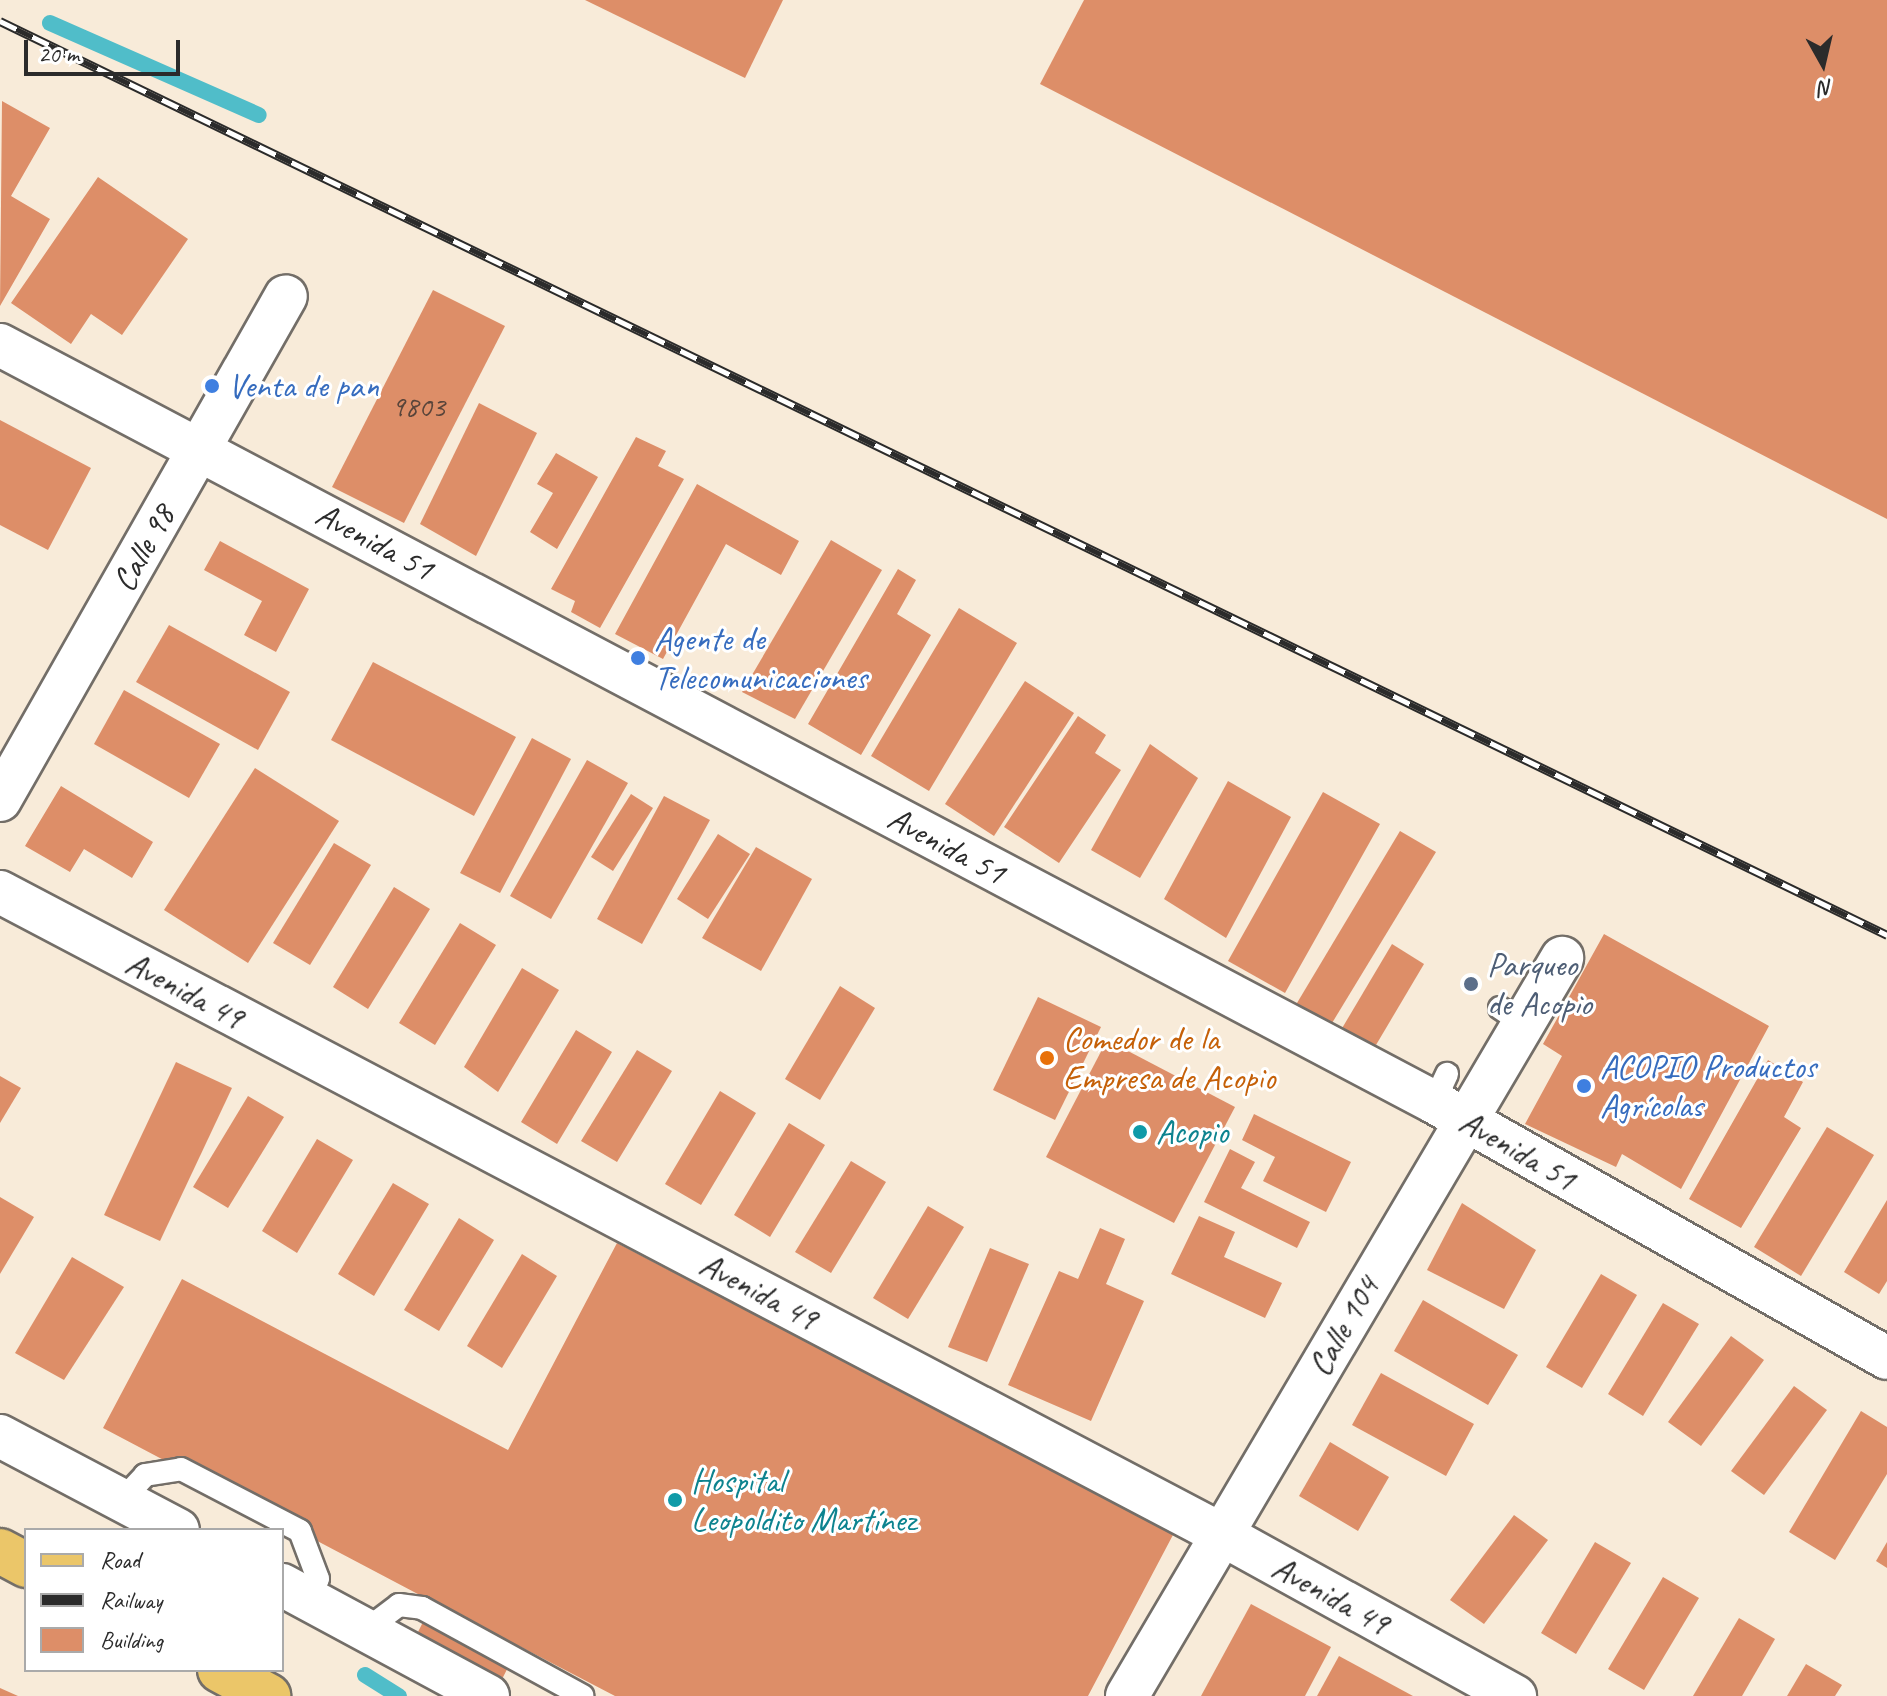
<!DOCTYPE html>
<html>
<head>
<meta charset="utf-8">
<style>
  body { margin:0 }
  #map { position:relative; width:1887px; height:1696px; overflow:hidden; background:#f8ebd9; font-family:Caveat,sans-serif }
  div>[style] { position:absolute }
  .stream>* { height:16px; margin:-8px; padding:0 8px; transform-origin:8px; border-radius:8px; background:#50bdc9 }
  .building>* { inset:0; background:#dd8e68 }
  .roads { filter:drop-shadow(2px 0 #736e68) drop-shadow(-2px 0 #736e68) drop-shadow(0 2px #736e68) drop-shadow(0 -2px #736e68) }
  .lane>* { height:22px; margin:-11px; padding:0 11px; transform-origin:11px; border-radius:11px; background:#fff }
  .street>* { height:42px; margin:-21px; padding:0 21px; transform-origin:21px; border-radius:21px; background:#fff }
  .primary>* { height:44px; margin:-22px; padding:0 22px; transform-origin:22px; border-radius:22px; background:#ebc669 }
  .rail>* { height:9px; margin-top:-4.5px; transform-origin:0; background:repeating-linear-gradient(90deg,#fff 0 18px,#2b2b2b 0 36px); box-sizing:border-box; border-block:2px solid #2b2b2b }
  .dots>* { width:22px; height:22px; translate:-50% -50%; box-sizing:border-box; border:4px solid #fff; border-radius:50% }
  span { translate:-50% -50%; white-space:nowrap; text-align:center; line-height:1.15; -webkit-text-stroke:6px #fff; paint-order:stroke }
  .number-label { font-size:30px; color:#58443a }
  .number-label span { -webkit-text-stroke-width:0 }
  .shop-label { font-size:34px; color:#366cbe }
  .left { translate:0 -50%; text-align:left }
  .street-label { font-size:34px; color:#2b2b2b }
  .service-label { font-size:34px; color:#4e5e75 }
  .food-label { font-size:34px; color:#c56008 }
  .culture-label { font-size:34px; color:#0d838f }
  .legend { position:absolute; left:24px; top:1528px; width:260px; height:144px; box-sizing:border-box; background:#fff; border:2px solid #aaa; margin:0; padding:10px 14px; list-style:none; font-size:24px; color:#2b2b2b }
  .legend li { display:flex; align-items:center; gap:16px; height:40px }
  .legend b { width:40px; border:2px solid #aaa }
  .north { position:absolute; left:1783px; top:24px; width:80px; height:80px; -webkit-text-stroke:6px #fff; paint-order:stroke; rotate:172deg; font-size:22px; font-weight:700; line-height:32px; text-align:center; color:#2b2b2b }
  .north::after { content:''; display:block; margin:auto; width:28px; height:36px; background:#2b2b2b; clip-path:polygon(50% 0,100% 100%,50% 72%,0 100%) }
  .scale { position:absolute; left:24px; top:40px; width:156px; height:36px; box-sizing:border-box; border:4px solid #2b2b2b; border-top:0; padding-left:10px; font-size:24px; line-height:28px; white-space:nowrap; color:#2b2b2b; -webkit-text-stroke:6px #fff; paint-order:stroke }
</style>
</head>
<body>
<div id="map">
  <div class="stream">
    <i style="left:50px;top:23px;width:228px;rotate:23.8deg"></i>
    <i style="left:365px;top:1675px;width:40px;rotate:32deg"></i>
  </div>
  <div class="building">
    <i style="clip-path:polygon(585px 0,783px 0,745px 78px)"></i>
    <i style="clip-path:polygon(1084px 0,1887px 0,1887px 519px,1040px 84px)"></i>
    <i style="clip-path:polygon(2px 101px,50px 128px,11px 196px,50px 219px,0 306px)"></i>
    <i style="clip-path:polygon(98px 177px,188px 239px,122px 335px,91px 314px,71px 344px,11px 303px)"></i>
    <i style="clip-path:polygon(433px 290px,505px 326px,404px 523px,332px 487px)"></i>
    <i style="clip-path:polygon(479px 403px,537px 433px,476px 556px,420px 524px)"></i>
    <i style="clip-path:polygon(0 420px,91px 468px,48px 550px,0 525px)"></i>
    <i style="clip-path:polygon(636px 437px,666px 451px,658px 466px,684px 479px,600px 628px,571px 612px,575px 601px,551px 589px)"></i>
    <i style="clip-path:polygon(556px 453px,598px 477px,557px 549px,530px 532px,553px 493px,537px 484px)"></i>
    <i style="clip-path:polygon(697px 484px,799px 541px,781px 575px,726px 544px,663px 659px,615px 634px)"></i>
    <i style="clip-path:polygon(831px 540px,882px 570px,795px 719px,742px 692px)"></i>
    <i style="clip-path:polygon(220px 541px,309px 589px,276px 652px,244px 635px,262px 601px,204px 570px)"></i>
    <i style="clip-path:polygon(898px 569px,916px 580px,897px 614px,931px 635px,861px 755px,808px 724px)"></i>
    <i style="clip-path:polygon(959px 608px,1017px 643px,929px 791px,871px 756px)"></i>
    <i style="clip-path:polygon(169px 625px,290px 692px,258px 750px,136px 682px)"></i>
    <i style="clip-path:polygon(373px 662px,516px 737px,474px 816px,331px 740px)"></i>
    <i style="clip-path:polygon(1025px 681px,1074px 713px,994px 836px,945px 804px)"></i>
    <i style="clip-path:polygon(124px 690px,220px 744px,189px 798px,94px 744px)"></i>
    <i style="clip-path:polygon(1078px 716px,1106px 735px,1095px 753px,1121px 770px,1059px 863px,1004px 827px)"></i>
    <i style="clip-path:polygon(532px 738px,571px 759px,500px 893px,460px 873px)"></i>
    <i style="clip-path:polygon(1150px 744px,1198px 778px,1140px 878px,1091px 850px)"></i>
    <i style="clip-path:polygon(587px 760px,628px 783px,551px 919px,510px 896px)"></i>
    <i style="clip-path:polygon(255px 768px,339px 821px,248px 963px,164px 910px)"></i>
    <i style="clip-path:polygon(1228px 781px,1291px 817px,1226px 938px,1164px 899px)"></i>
    <i style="clip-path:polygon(61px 786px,153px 842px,132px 878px,84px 849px,70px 872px,25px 846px)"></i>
    <i style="clip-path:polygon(1323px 792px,1380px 824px,1285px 993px,1228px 961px)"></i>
    <i style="clip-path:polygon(631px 794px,653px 808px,613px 871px,591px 857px)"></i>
    <i style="clip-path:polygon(664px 796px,710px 820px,642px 944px,597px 919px)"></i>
    <i style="clip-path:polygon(1400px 831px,1436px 852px,1329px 1028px,1294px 1008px)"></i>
    <i style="clip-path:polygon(718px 834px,750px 854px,708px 919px,677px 899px)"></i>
    <i style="clip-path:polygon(334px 843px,371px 865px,310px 965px,273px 943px)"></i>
    <i style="clip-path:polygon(756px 847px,812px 879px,761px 971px,702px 938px)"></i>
    <i style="clip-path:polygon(394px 887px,430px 909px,368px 1009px,333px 987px)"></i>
    <i style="clip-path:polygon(460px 923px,496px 945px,435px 1045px,399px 1023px)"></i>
    <i style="clip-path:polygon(1604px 934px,1769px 1026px,1681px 1189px,1622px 1154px,1616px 1167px,1525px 1124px,1562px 1056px,1543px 1044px)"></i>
    <i style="clip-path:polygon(1392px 944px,1424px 964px,1376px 1045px,1341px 1030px)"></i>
    <i style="clip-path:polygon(522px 968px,559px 990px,498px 1092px,464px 1067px)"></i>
    <i style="clip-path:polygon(840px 986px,875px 1008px,820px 1100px,785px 1079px)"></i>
    <i style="clip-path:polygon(1038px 997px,1101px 1027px,1055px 1120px,993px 1090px)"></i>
    <i style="clip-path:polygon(576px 1030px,612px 1052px,557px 1144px,521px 1122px)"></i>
    <i style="clip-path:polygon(1107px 1040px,1235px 1107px,1174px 1223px,1046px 1157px)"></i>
    <i style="clip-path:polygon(637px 1050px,672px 1071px,617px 1162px,581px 1141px)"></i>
    <i style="clip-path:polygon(1768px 1060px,1803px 1082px,1784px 1117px,1801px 1128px,1741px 1228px,1689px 1199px)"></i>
    <i style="clip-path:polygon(176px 1062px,232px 1088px,160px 1241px,104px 1215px)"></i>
    <i style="clip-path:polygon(0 1076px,21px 1088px,0 1123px)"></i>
    <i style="clip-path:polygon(720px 1091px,756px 1113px,701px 1205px,665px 1184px)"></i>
    <i style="clip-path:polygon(248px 1096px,284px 1117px,228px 1208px,193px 1187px)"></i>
    <i style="clip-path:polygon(1254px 1114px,1351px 1162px,1326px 1212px,1263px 1181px,1275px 1157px,1242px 1140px)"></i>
    <i style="clip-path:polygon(789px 1123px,825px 1145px,770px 1237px,734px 1215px)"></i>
    <i style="clip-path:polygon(1827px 1127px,1874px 1155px,1801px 1276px,1754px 1247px)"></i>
    <i style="clip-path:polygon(317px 1139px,353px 1160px,297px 1253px,262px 1231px)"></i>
    <i style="clip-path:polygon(1230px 1149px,1255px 1162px,1241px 1188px,1310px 1222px,1297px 1248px,1204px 1202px)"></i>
    <i style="clip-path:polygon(851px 1161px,886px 1182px,831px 1273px,795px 1252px)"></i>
    <i style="clip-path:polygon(393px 1183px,429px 1204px,374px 1296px,338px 1274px)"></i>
    <i style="clip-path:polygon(0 1197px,34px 1217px,0 1274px)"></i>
    <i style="clip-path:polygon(1887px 1200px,1887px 1281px,1879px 1294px,1844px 1272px)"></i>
    <i style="clip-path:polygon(1462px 1203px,1536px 1250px,1504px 1309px,1427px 1270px)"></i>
    <i style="clip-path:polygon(928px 1206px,964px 1227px,908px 1319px,873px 1298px)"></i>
    <i style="clip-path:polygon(1199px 1216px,1235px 1232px,1224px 1257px,1282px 1283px,1265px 1318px,1171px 1274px)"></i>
    <i style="clip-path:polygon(459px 1218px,494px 1240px,439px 1331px,404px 1310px)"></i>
    <i style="clip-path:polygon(1100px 1228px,1125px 1239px,1106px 1284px,1144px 1301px,1091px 1421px,1008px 1385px,1059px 1271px,1078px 1279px)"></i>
    <i style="clip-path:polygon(617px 1243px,1174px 1533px,1088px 1696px,615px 1696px,519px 1646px,499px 1685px,413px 1642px,433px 1602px,103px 1428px,182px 1279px,508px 1450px)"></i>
    <i style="clip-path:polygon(990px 1248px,1029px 1264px,987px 1362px,948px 1347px)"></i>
    <i style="clip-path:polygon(522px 1254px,557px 1276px,502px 1368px,467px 1346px)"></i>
    <i style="clip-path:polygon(72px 1257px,124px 1287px,64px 1380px,15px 1353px)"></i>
    <i style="clip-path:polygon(1601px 1274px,1637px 1295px,1582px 1388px,1546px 1367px)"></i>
    <i style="clip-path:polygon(1423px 1300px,1518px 1355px,1488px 1405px,1394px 1351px)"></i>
    <i style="clip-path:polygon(1663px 1303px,1699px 1324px,1643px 1416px,1608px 1394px)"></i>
    <i style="clip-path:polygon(1731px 1336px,1764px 1360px,1701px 1446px,1668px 1422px)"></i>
    <i style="clip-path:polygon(1381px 1373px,1474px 1424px,1446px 1476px,1352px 1425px)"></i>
    <i style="clip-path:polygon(1794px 1386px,1827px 1410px,1764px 1495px,1731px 1471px)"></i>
    <i style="clip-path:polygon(1861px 1411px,1887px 1427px,1887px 1474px,1835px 1560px,1789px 1532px)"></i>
    <i style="clip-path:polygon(1330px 1442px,1389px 1477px,1358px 1531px,1299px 1496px)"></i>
    <i style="clip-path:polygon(1514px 1515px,1548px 1540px,1484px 1624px,1450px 1600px)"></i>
    <i style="clip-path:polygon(1595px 1542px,1631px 1563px,1576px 1654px,1541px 1633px)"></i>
    <i style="clip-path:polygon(1887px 1542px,1887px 1568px,1876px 1561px)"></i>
    <i style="clip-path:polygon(1663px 1577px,1699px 1598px,1644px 1690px,1608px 1669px)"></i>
    <i style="clip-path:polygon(1251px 1604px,1331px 1647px,1305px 1696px,1201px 1696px)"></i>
    <i style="clip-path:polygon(1739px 1618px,1775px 1639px,1742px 1696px,1693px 1696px)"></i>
    <i style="clip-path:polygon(1339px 1656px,1413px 1696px,1317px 1696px)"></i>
    <i style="clip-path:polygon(1806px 1664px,1842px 1685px,1835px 1696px,1787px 1696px)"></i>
    <i style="clip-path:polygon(0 1688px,18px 1696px,0 1696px)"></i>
  </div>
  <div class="roads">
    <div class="lane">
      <i style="left:1500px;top:1008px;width:25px;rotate:34deg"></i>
      <i style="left:1434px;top:1102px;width:31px;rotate:-65deg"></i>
      <i style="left:122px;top:1500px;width:34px;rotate:-47deg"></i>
      <i style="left:145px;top:1475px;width:36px;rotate:-9deg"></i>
      <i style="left:181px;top:1469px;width:134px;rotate:27.5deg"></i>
      <i style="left:300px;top:1531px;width:51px;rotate:69.4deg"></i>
      <i style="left:318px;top:1579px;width:23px;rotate:119deg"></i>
      <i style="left:366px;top:1630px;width:41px;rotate:-37.1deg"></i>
      <i style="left:399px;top:1605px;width:23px;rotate:7deg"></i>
      <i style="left:422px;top:1608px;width:183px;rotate:28.7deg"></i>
    </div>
    <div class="street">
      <i style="left:0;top:345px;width:1622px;rotate:27.83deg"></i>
      <i style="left:1434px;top:1102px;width:520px;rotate:29.47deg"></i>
      <i style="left:0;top:800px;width:579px;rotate:-60.43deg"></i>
      <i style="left:0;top:892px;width:1379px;rotate:27.74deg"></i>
      <i style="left:1221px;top:1534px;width:336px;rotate:28.9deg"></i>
      <i style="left:0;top:1436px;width:201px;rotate:27.8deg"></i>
      <i style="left:282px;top:1585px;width:234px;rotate:28.3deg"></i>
      <i style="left:1127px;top:1696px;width:857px;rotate:-59.48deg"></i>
    </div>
    <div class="primary">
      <i style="left:0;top:1551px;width:30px;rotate:28deg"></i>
      <i style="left:220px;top:1670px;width:55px;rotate:28.4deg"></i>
    </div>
  </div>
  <div class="rail">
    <i style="left:0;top:21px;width:2097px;rotate:25.84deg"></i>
  </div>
  <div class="dots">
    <i style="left:212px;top:386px;background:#3f7fe0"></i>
    <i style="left:638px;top:658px;background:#3f7fe0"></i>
    <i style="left:1471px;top:984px;background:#5c6f8a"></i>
    <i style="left:1047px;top:1058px;background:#e8710a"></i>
    <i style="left:1584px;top:1086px;background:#3f7fe0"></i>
    <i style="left:1140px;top:1132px;background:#0f9aa8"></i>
    <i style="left:675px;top:1500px;background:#0f9aa8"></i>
  </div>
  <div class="number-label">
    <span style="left:418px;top:406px">9803</span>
  </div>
  <div class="shop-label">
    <span class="left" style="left:228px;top:386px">Venta de pan</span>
    <span class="left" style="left:654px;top:658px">Agente de<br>Telecomunicaciones</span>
    <span class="left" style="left:1600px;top:1086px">ACOPIO Productos<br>Agrícolas</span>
  </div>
  <div class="street-label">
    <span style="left:375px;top:541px;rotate:28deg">Avenida 51</span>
    <span style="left:143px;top:548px;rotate:-61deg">Calle 98</span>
    <span style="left:947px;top:845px;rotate:28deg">Avenida 51</span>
    <span style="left:185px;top:990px;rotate:28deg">Avenida 49</span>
    <span style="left:1518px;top:1150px;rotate:30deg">Avenida 51</span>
    <span style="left:759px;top:1291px;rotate:28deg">Avenida 49</span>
    <span style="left:1343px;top:1326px;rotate:-60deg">Calle 104</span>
    <span style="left:1331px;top:1595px;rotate:29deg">Avenida 49</span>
  </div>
  <div class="service-label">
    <span class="left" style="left:1487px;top:984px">Parqueo<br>de Acopio</span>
  </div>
  <div class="food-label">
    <span class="left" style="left:1063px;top:1058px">Comedor de la<br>Empresa de Acopio</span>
  </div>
  <div class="culture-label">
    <span class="left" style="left:1156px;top:1132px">Acopio</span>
    <span class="left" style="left:691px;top:1500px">Hospital<br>Leopoldito Martínez</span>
  </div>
  <ul class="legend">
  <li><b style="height:10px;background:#ebc669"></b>Road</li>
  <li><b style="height:10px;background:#2b2b2b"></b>Railway</li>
  <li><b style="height:22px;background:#dd8e68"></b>Building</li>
  </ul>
  <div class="north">N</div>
  <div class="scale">20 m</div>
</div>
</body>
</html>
